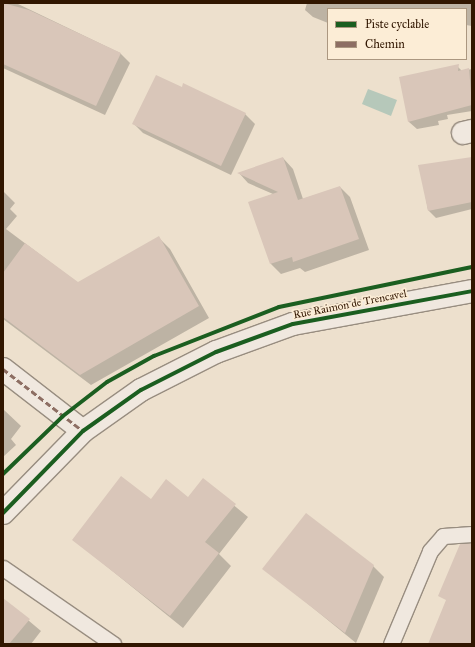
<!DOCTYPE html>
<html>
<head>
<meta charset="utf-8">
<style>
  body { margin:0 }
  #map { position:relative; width:475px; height:647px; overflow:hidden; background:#ede0cd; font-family:"IM FELL Great Primer",serif }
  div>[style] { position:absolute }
  .water>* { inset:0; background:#b6c8ba }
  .shadow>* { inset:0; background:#0003 }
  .building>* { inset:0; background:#d9c6b9 }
  .roads { filter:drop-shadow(1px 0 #988d80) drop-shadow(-1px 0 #988d80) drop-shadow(0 1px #988d80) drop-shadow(0 -1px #988d80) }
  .lane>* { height:15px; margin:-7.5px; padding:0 7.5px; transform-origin:7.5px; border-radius:7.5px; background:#f0e8df }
  .street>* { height:22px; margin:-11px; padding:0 11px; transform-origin:11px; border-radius:11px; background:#f0e8df }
  .quiet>* { height:3px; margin-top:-1.5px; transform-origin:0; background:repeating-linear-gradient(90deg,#8d6e63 0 6px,transparent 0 9px) }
  .cycleway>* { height:4px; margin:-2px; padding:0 2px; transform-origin:2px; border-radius:2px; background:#1b5e20 }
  span { translate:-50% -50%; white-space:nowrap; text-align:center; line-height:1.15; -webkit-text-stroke:3.5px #fcedd6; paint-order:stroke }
  .street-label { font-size:11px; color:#311600 }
  .frame { position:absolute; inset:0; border:4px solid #311600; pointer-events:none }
  .legend { position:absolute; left:327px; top:8px; width:140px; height:52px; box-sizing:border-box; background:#fcedd6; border:1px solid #ab9780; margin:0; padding:5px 7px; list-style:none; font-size:12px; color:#311600 }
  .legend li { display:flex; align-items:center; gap:8px; height:20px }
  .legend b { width:20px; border:1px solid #ab9780 }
</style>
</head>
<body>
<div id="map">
  <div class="water">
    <i style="clip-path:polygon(368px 89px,397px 100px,391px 116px,362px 104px)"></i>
  </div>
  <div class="shadow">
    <i style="clip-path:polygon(3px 3px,16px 3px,120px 53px,130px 63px,105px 115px,3px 68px)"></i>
    <i style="clip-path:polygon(307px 3px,472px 3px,472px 26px,466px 25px,466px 9px,328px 9px,328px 23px,313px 17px,305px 10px)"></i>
    <i style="clip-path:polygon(458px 67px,462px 71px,472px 69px,472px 111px,447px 115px,448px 119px,438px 121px,439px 125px,417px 129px,409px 122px,400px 78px)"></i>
    <i style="clip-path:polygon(182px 89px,245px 114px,255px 124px,231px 175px,143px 133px,133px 123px)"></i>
    <i style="clip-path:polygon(283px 158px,293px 169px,303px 199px,340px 187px,350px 197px,369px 250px,305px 272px,300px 268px,281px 274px,271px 264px,250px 203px,273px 194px,248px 183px,239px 173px)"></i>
    <i style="clip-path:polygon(472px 160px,472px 209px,436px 218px,428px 210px,420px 166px)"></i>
    <i style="clip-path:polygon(3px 191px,15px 203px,10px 209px,17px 216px,6px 229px,78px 283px,159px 238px,170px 249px,209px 318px,91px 385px,3px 319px)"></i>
    <i style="clip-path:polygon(3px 409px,21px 426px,11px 439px,16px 445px,3px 457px)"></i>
    <i style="clip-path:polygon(203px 480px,248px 517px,219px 554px,231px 566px,183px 628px,74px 540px,151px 500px,188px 498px)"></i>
    <i style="clip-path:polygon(373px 566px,384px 577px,356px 643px,264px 568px)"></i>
    <i style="clip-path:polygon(3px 599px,41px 631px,31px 644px,3px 644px)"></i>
  </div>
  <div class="building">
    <i style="clip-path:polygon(3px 3px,29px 10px,121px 53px,96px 106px,3px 64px)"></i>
    <i style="clip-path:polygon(459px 64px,458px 71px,469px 68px,472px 105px,408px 122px,399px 77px)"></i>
    <i style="clip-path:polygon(156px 75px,182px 87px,183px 83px,246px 113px,221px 166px,132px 124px)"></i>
    <i style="clip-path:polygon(283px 157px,298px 200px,340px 186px,359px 239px,293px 262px,292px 257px,270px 264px,248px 202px,278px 192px,237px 173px)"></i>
    <i style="clip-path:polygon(472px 157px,472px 202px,428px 211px,418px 165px)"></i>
    <i style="clip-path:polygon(159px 236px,199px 306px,80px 375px,3px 317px,3px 273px,25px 243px,78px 282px)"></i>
    <i style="clip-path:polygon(121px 476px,151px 499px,166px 479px,188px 497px,203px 478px,236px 504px,205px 542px,219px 553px,170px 616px,72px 540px)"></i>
    <i style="clip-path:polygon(306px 513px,374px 565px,345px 633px,262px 569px)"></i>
    <i style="clip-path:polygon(472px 543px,472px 644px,428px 644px,446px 600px,438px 596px,460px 544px)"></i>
    <i style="clip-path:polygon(3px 598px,30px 619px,9px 644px,3px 644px)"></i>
  </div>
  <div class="roads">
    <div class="lane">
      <i style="left:3px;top:568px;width:134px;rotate:34.6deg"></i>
      <i style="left:391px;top:644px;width:101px;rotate:-67.2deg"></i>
      <i style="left:430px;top:551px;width:20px;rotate:-49deg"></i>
      <i style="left:443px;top:536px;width:29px;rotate:-4deg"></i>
    </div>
    <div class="street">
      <i style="left:463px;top:133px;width:9px;rotate:-13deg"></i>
      <i style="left:3px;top:369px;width:101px;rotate:37.8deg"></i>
      <i style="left:3px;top:513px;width:115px;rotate:-45.7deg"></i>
      <i style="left:83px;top:431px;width:71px;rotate:-35.3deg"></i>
      <i style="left:141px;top:390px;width:84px;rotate:-26.9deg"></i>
      <i style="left:216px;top:352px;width:82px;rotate:-20deg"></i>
      <i style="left:293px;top:324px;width:182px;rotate:-10.4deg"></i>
    </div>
  </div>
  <div class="quiet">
    <i style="left:3px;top:369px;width:101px;rotate:37.8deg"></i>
  </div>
  <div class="cycleway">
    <i style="left:3px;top:474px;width:83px;rotate:-44deg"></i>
    <i style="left:63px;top:416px;width:56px;rotate:-37.7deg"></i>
    <i style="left:107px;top:382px;width:54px;rotate:-29deg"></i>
    <i style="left:154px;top:356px;width:134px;rotate:-21.4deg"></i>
    <i style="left:279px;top:307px;width:197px;rotate:-11.7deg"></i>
    <i style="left:3px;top:513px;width:115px;rotate:-45.7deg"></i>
    <i style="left:83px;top:431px;width:71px;rotate:-35.3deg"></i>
    <i style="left:141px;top:390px;width:84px;rotate:-26.9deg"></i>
    <i style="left:216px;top:352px;width:82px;rotate:-20deg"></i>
    <i style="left:293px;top:324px;width:182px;rotate:-10.4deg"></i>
  </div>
  <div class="street-label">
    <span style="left:350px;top:305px;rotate:-11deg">Rue Raimon de Trencavel</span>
  </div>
  <div class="frame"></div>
  <ul class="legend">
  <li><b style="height:5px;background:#1b5e20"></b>Piste cyclable</li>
  <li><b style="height:5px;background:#8d6e63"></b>Chemin</li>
  </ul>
</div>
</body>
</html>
